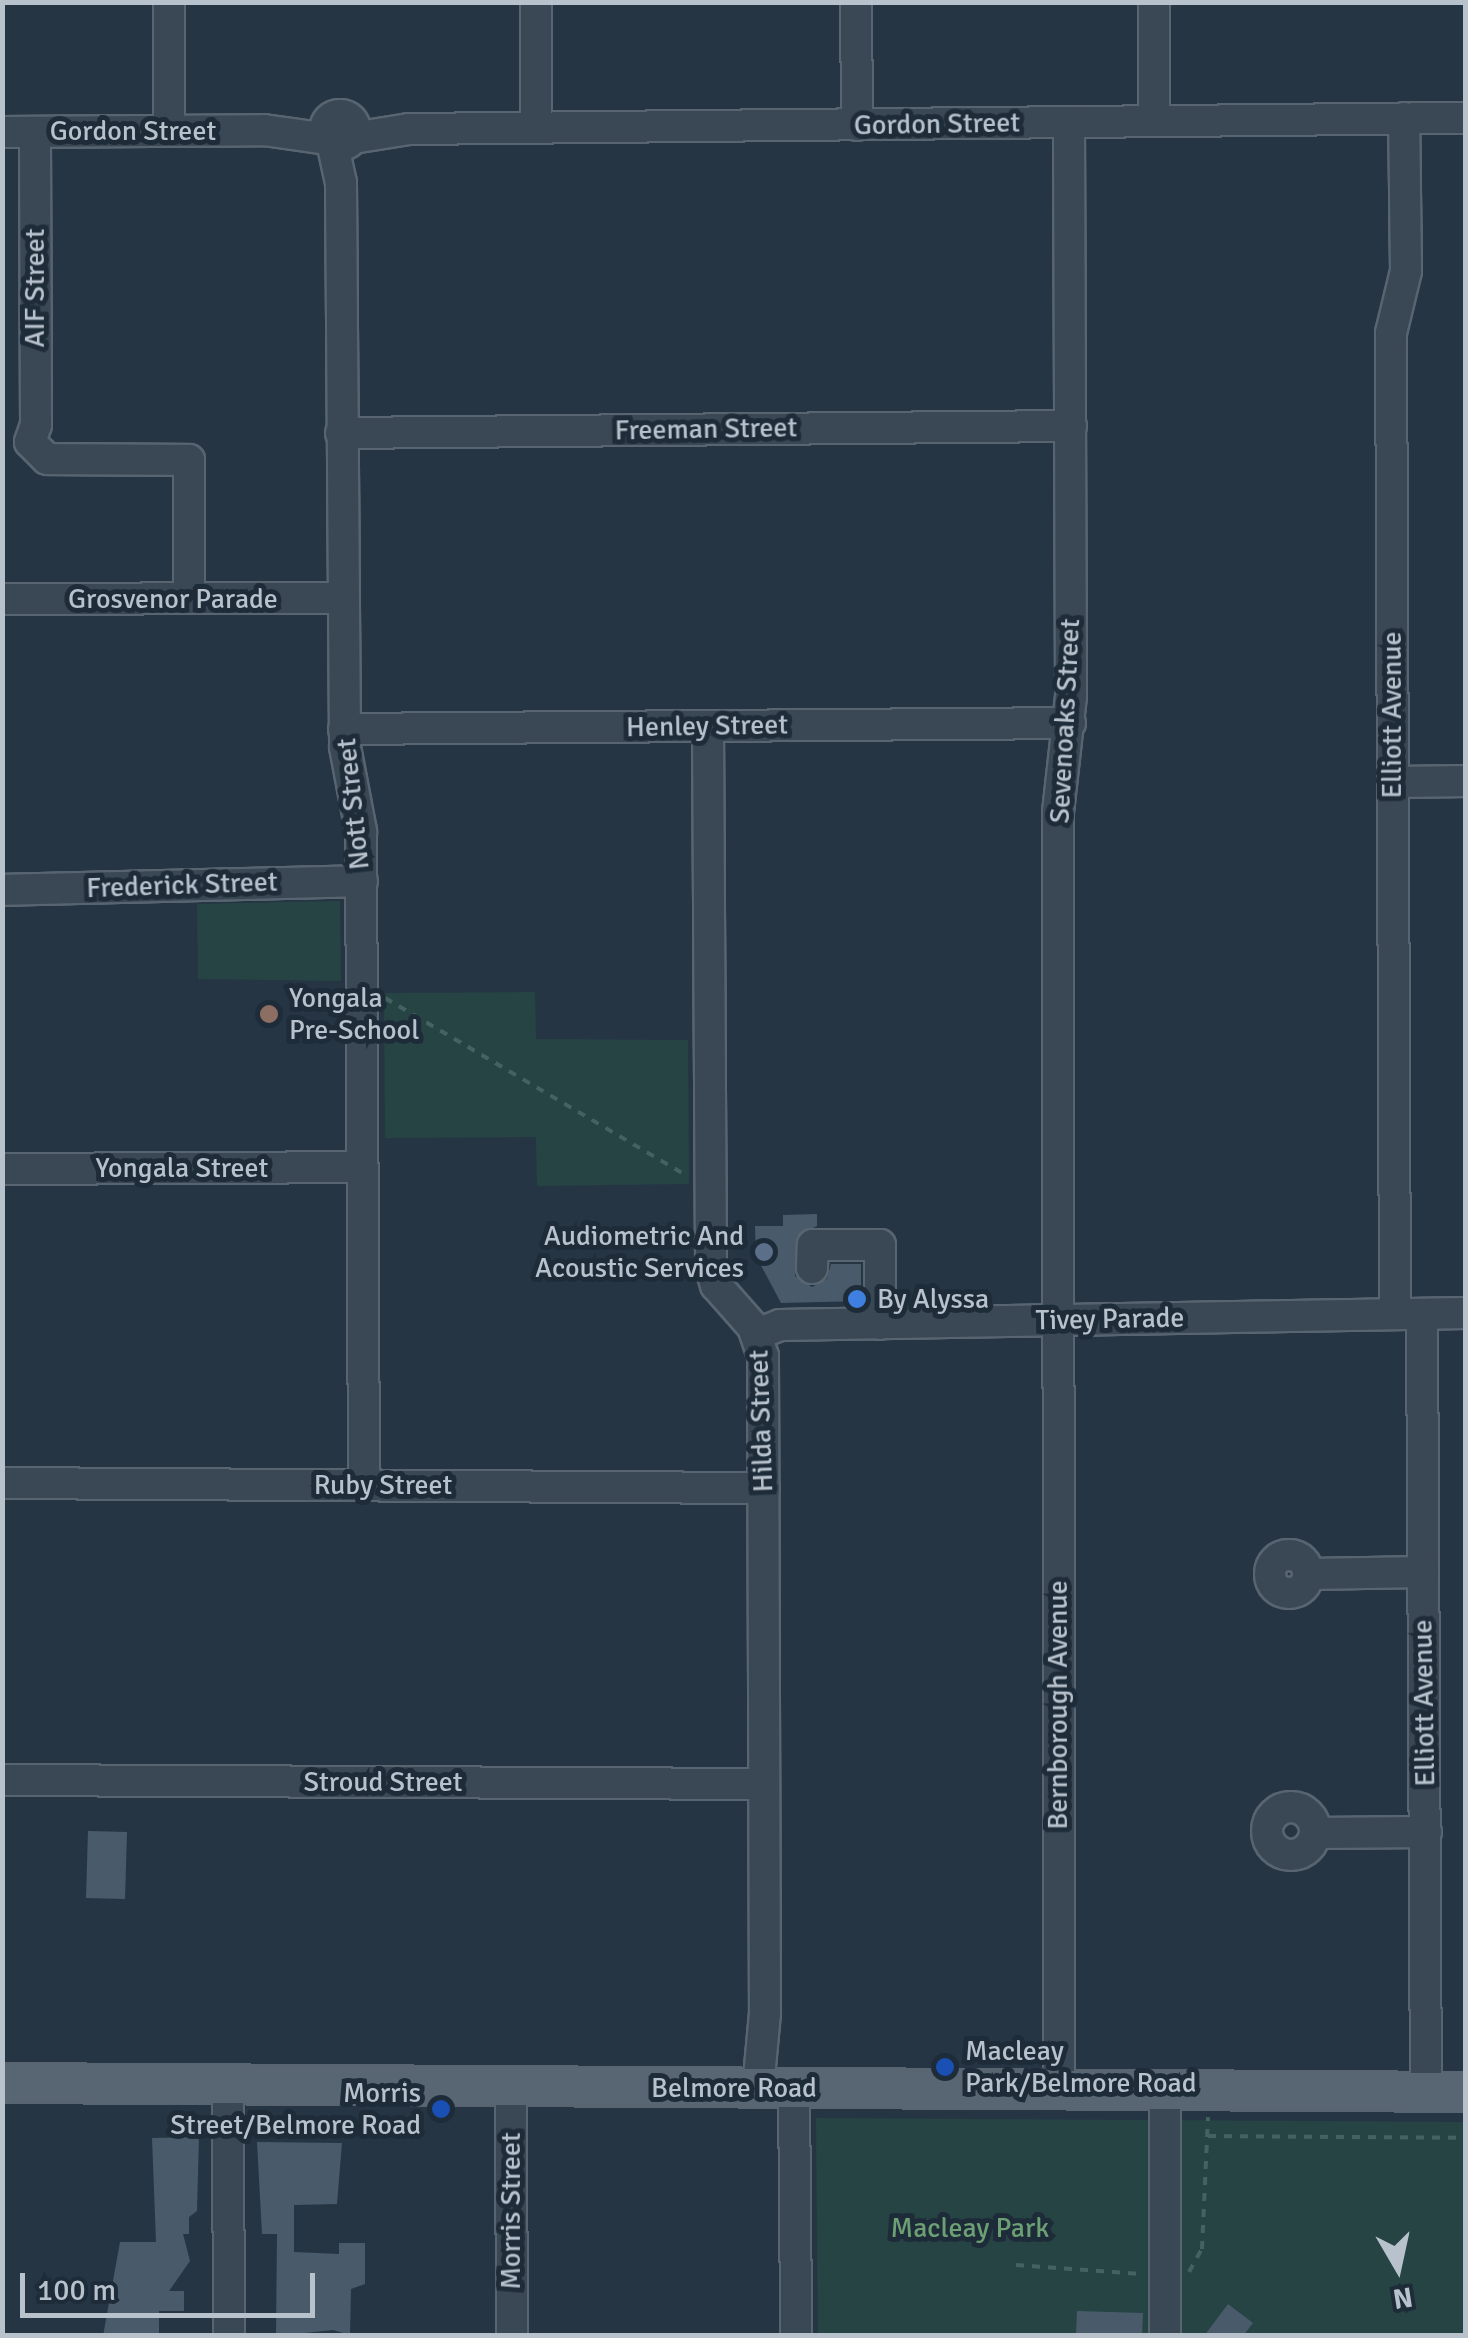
<!DOCTYPE html>
<html>
<head>
<meta charset="utf-8">
<style>
  body { margin:0 }
  #map { position:relative; width:1468px; height:2338px; overflow:hidden; background:#253544; font-family:Signika,sans-serif }
  div>[style] { position:absolute }
  .green>* { inset:0; background:#274445 }
  .building>* { inset:0; background:#495b6b }
  .path>* { height:4px; margin-top:-2px; transform-origin:0; background:repeating-linear-gradient(90deg,#456161 0 8px,transparent 0 16px) }
  .roads { filter:drop-shadow(2px 0 #586571) drop-shadow(-2px 0 #586571) drop-shadow(0 2px #586571) drop-shadow(0 -2px #586571) }
  .minor>* { height:30px; margin:-15px; padding:0 15px; transform-origin:15px; border-radius:15px; background:#3a4754 }
  .minor>.ring { margin:-15px; padding:0; box-sizing:content-box; background:none; border:30px solid #3a4754; border-radius:50% }
  .major>* { height:38px; margin:-19px; padding:0 19px; transform-origin:19px; border-radius:19px; background:#586674 }
  .dots>* { width:28px; height:28px; translate:-50% -50%; box-sizing:border-box; border:5px solid #1e2c39; border-radius:50% }
  span { translate:-50% -50%; white-space:nowrap; text-align:center; line-height:1.15; -webkit-text-stroke:10px #1e2c39; paint-order:stroke }
  .street-label { font-size:28px; color:#b7c2cd }
  .poi-label { font-size:28px; color:#b7c2cd }
  .left { translate:0 -50%; text-align:left }
  .right { translate:-100% -50%; text-align:right }
  .park-label { font-size:28px; color:#6ca074 }
  .frame { position:absolute; inset:0; border:5px solid #b7c2cd; pointer-events:none }
  .north { position:absolute; left:1348px; top:2218px; width:100px; height:100px; -webkit-text-stroke:8px #1e2c39; paint-order:stroke; rotate:171deg; font-size:28px; font-weight:700; line-height:40px; text-align:center; color:#b7c2cd }
  .north::after { content:''; display:block; margin:auto; width:35px; height:45px; background:#b7c2cd; clip-path:polygon(50% 0,100% 100%,50% 72%,0 100%) }
  .scale { position:absolute; left:20px; top:2273px; width:295px; height:45px; box-sizing:border-box; border:5px solid #b7c2cd; border-top:0; padding-left:12px; font-size:30px; line-height:35px; white-space:nowrap; color:#b7c2cd; -webkit-text-stroke:8px #1e2c39; paint-order:stroke }
</style>
</head>
<body>
<div id="map">
  <div class="green">
    <i style="clip-path:polygon(340px 901px,341px 981px,198px 979px,197px 904px)"></i>
    <i style="clip-path:polygon(535px 992px,536px 1039px,688px 1040px,689px 1184px,537px 1186px,536px 1137px,385px 1138px,384px 993px)"></i>
    <i style="clip-path:polygon(816px 2118px,1465px 2122px,1465px 2335px,818px 2335px)"></i>
  </div>
  <div class="building">
    <i style="clip-path:polygon(817px 1214px,817px 1226px,797px 1236px,795px 1276px,812px 1287px,827px 1279px,831px 1264px,861px 1264px,861px 1301px,781px 1303px,756px 1256px,755px 1226px,783px 1226px,783px 1215px)"></i>
    <i style="clip-path:polygon(88px 1831px,127px 1832px,125px 1899px,86px 1898px)"></i>
    <i style="clip-path:polygon(199px 2137px,197px 2211px,189px 2217px,189px 2234px,183px 2234px,190px 2261px,169px 2291px,184px 2291px,184px 2311px,159px 2311px,159px 2336px,103px 2336px,120px 2242px,156px 2242px,152px 2138px)"></i>
    <i style="clip-path:polygon(257px 2142px,342px 2143px,337px 2204px,294px 2205px,294px 2252px,339px 2254px,339px 2243px,365px 2243px,365px 2284px,351px 2289px,350px 2335px,333px 2330px,276px 2336px,277px 2234px,262px 2234px)"></i>
    <i style="clip-path:polygon(1228px 2304px,1253px 2323px,1243px 2336px,1204px 2336px)"></i>
    <i style="clip-path:polygon(1077px 2311px,1143px 2313px,1142px 2336px,1076px 2336px)"></i>
  </div>
  <div class="path">
    <i style="left:385px;top:998px;width:351px;rotate:30.5deg"></i>
    <i style="left:1208px;top:2136px;width:258px;rotate:0.4deg"></i>
    <i style="left:1016px;top:2265px;width:125px;rotate:4.1deg"></i>
    <i style="left:1189px;top:2272px;width:26px;rotate:-61deg"></i>
    <i style="left:1202px;top:2249px;width:132px;rotate:-87.4deg"></i>
  </div>
  <div class="roads">
    <div class="minor">
      <i style="left:169px;top:2px;width:128px;rotate:90deg"></i>
      <i style="left:856px;top:2px;width:123px;rotate:89.5deg"></i>
      <i style="left:1154px;top:2px;width:119px;rotate:90deg"></i>
      <i class="ring" style="left:325px;top:115px;width:0;height:0"></i>
      <i style="left:536px;top:127px;width:125px;rotate:-90deg"></i>
      <i style="left:2px;top:132px;width:262px;rotate:-0.4deg"></i>
      <i style="left:264px;top:130px;width:65px;rotate:8deg"></i>
      <i style="left:353px;top:138px;width:57px;rotate:-9.1deg"></i>
      <i style="left:409px;top:129px;width:1057px;rotate:-0.6deg"></i>
      <i style="left:332px;top:142px;width:42px;rotate:77.6deg"></i>
      <i style="left:341px;top:183px;width:564px;rotate:89.59deg"></i>
      <i style="left:345px;top:747px;width:86px;rotate:79.2deg"></i>
      <i style="left:361px;top:831px;width:654px;rotate:89.74deg"></i>
      <i style="left:341px;top:433px;width:730px;rotate:-0.55deg"></i>
      <i style="left:30px;top:442px;width:18px;rotate:-71deg"></i>
      <i style="left:36px;top:425px;width:293px;rotate:-90.2deg"></i>
      <i style="left:30px;top:442px;width:24px;rotate:45deg"></i>
      <i style="left:47px;top:459px;width:142px;rotate:0.4deg"></i>
      <i style="left:189px;top:460px;width:138px;rotate:90deg"></i>
      <i style="left:2px;top:599px;width:341px;rotate:-0.2deg"></i>
      <i style="left:708px;top:726px;width:542px;rotate:89.68deg"></i>
      <i style="left:711px;top:1268px;width:18px;rotate:74deg"></i>
      <i style="left:716px;top:1285px;width:56px;rotate:48.6deg"></i>
      <i style="left:753px;top:1327px;width:31px;rotate:71deg"></i>
      <i style="left:763px;top:1356px;width:657px;rotate:89.83deg"></i>
      <i style="left:765px;top:2013px;width:75px;rotate:95.3deg"></i>
      <i style="left:344px;top:729px;width:726px;rotate:-0.47deg"></i>
      <i style="left:1393px;top:782px;width:73px;rotate:-0.8deg"></i>
      <i style="left:2px;top:890px;width:360px;rotate:-1.4deg"></i>
      <i style="left:2px;top:1169px;width:359px;rotate:-0.3deg"></i>
      <i style="left:812px;top:1268px;width:23px;rotate:-88deg"></i>
      <i style="left:813px;top:1245px;width:67px"></i>
      <i style="left:880px;top:1245px;width:79px;rotate:90deg"></i>
      <i style="left:1395px;top:1314px;width:981px;rotate:-90.23deg"></i>
      <i style="left:1391px;top:333px;width:64px;rotate:-76.4deg"></i>
      <i style="left:1406px;top:271px;width:153px;rotate:-90.7deg"></i>
      <i style="left:1422px;top:1314px;width:778px;rotate:89.71deg"></i>
      <i style="left:757px;top:1334px;width:25px;rotate:-21deg"></i>
      <i style="left:780px;top:1325px;width:686px;rotate:-1deg"></i>
      <i style="left:2px;top:1483px;width:762px;rotate:0.38deg"></i>
      <i class="ring" style="left:1270px;top:1555px;width:8px;height:8px"></i>
      <i style="left:1309px;top:1574px;width:114px;rotate:-1deg"></i>
      <i style="left:2px;top:1780px;width:762px;rotate:0.3deg"></i>
      <i class="ring" style="left:1267px;top:1807px;width:18px;height:18px"></i>
      <i style="left:1315px;top:1833px;width:111px;rotate:-0.5deg"></i>
      <i style="left:228px;top:2085px;width:251px;rotate:89.8deg"></i>
      <i style="left:511px;top:2087px;width:249px;rotate:89.8deg"></i>
      <i style="left:794px;top:2088px;width:248px;rotate:89.5deg"></i>
      <i style="left:1059px;top:2090px;width:1278px;rotate:-90.04deg"></i>
      <i style="left:1058px;top:812px;width:117px;rotate:-83.6deg"></i>
      <i style="left:1071px;top:696px;width:574px;rotate:-90.2deg"></i>
      <i style="left:1165px;top:2090px;width:246px;rotate:90deg"></i>
    </div>
    <div class="major">
      <i style="left:2px;top:2083px;width:1464px;rotate:0.35deg"></i>
    </div>
  </div>
  <div class="dots">
    <i style="left:269px;top:1014px;background:#8d6e63"></i>
    <i style="left:764px;top:1252px;background:#5c6f8a"></i>
    <i style="left:857px;top:1299px;background:#3f7fe0"></i>
    <i style="left:945px;top:2067px;background:#1a4fb4"></i>
    <i style="left:441px;top:2109px;background:#1a4fb4"></i>
  </div>
  <div class="street-label">
    <span style="left:937px;top:124px;rotate:-1deg">Gordon Street</span>
    <span style="left:133px;top:131px">Gordon Street</span>
    <span style="left:35px;top:288px;rotate:-90deg">AIF Street</span>
    <span style="left:706px;top:429px;rotate:-1deg">Freeman Street</span>
    <span style="left:173px;top:599px">Grosvenor Parade</span>
    <span style="left:1392px;top:715px;rotate:-90deg">Elliott Avenue</span>
    <span style="left:1065px;top:721px;rotate:-87deg">Sevenoaks Street</span>
    <span style="left:707px;top:726px;rotate:-1deg">Henley Street</span>
    <span style="left:353px;top:804px;rotate:-96deg">Nott Street</span>
    <span style="left:182px;top:885px;rotate:-2deg">Frederick Street</span>
    <span style="left:182px;top:1168px">Yongala Street</span>
    <span style="left:1110px;top:1319px;rotate:-1deg">Tivey Parade</span>
    <span style="left:761px;top:1421px;rotate:-92deg">Hilda Street</span>
    <span style="left:383px;top:1485px">Ruby Street</span>
    <span style="left:1424px;top:1703px;rotate:-91deg">Elliott Avenue</span>
    <span style="left:1058px;top:1705px;rotate:-90deg">Bernborough Avenue</span>
    <span style="left:383px;top:1782px">Stroud Street</span>
    <span style="left:734px;top:2088px">Belmore Road</span>
    <span style="left:511px;top:2211px;rotate:-90deg">Morris Street</span>
  </div>
  <div class="poi-label">
    <span class="left" style="left:289px;top:1014px">Yongala<br>Pre-School</span>
    <span class="right" style="left:744px;top:1252px">Audiometric And<br>Acoustic Services</span>
    <span class="left" style="left:877px;top:1299px">By Alyssa</span>
    <span class="left" style="left:965px;top:2067px">Macleay<br>Park/Belmore Road</span>
    <span class="right" style="left:421px;top:2109px">Morris<br>Street/Belmore Road</span>
  </div>
  <div class="park-label">
    <span style="left:970px;top:2228px">Macleay Park</span>
  </div>
  <div class="frame"></div>
  <div class="north">N</div>
  <div class="scale">100 m</div>
</div>
</body>
</html>
